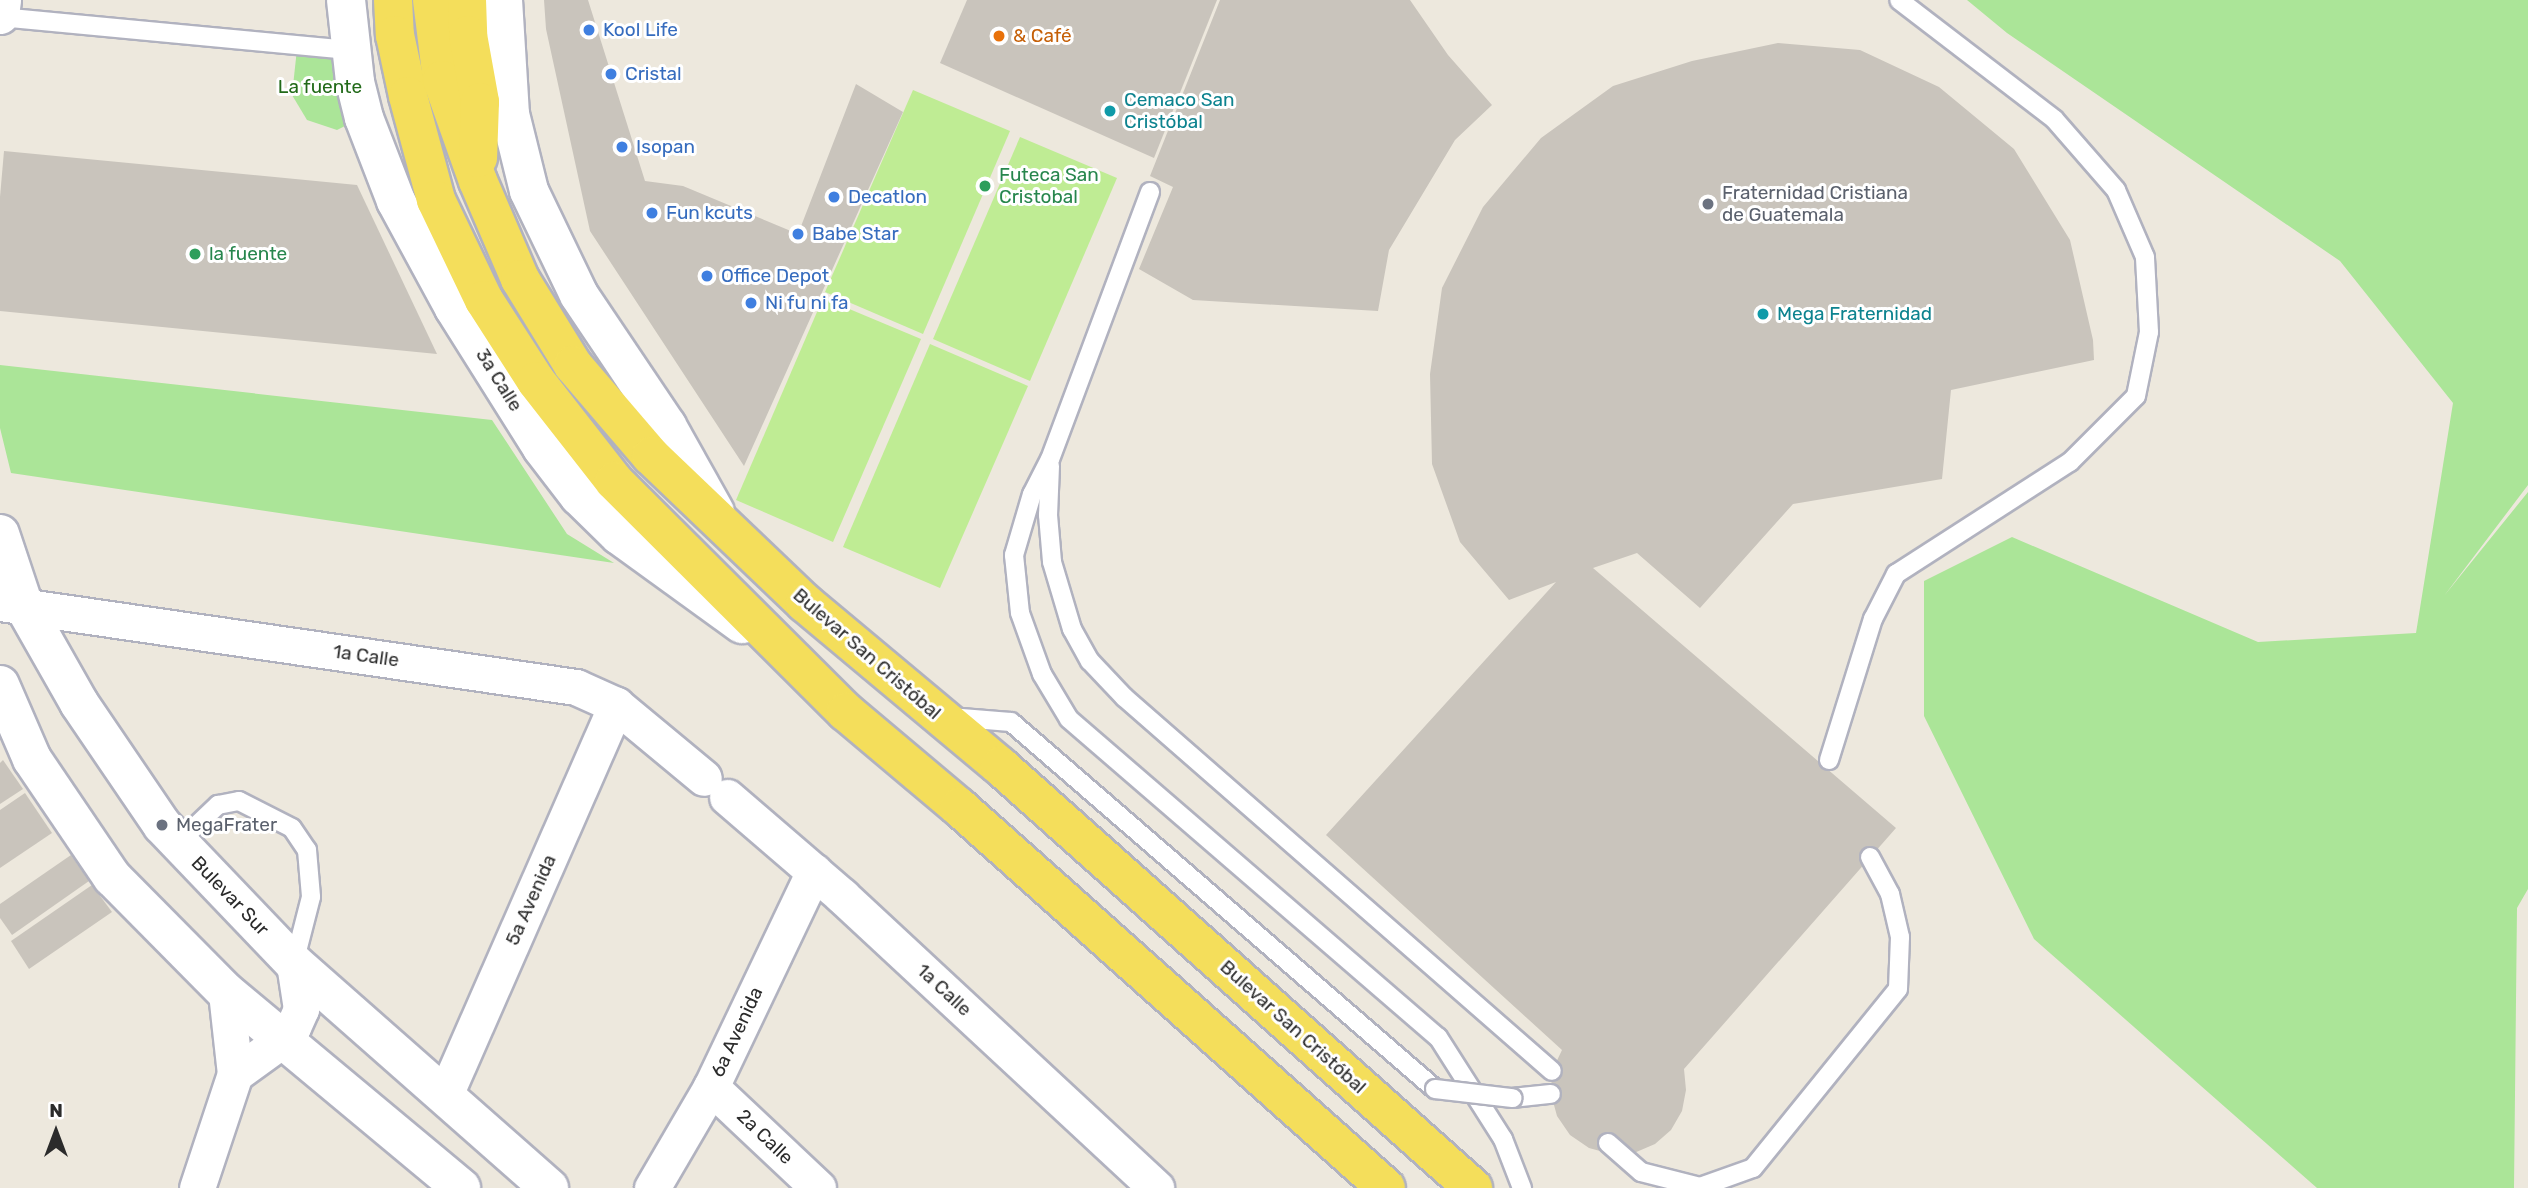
<!DOCTYPE html>
<html>
<head>
<meta charset="utf-8">
<style>
  body { margin:0 }
  #map { position:relative; width:2528px; height:1188px; overflow:hidden; background:#ede8dd; font-family:Rubik,sans-serif }
  div>[style] { position:absolute }
  .green>* { inset:0; background:#abe598 }
  .pitch>* { inset:0; background:#bfec94 }
  .building>* { inset:0; background:#c9c4bc }
  .roads { filter:drop-shadow(2px 0 #b1b2bf) drop-shadow(-2px 0 #b1b2bf) drop-shadow(0 2px #b1b2bf) drop-shadow(0 -2px #b1b2bf) }
  .service>* { height:18px; margin:-9px; padding:0 9px; transform-origin:9px; border-radius:9px; background:#fff }
  .minor>* { height:35px; margin:-17.5px; padding:0 17.5px; transform-origin:17.5px; border-radius:17.5px; background:#fff }
  .tertiary>* { height:38px; margin:-19px; padding:0 19px; transform-origin:19px; border-radius:19px; background:#fff }
  .secondary>* { height:38px; margin:-19px; padding:0 19px; transform-origin:19px; border-radius:19px; background:#fff }
  .primary>* { height:38px; margin:-19px; padding:0 19px; transform-origin:19px; border-radius:19px; background:#f4de5b }
  .bridges { filter:drop-shadow(2px 0 #b1b2bf) drop-shadow(-2px 0 #b1b2bf) drop-shadow(0 2px #b1b2bf) drop-shadow(0 -2px #b1b2bf) }
  .service-bridge>* { height:18px; margin:-9px; padding:0 9px; transform-origin:9px; border-radius:9px; background:#fff }
  .dots>* { width:19px; height:19px; translate:-50% -50%; box-sizing:border-box; border:4px solid #fff; border-radius:50% }
  span { translate:-50% -50%; white-space:nowrap; text-align:center; line-height:1.15; -webkit-text-stroke:6px #fff; paint-order:stroke }
  .shop-label { font-size:19px; color:#366cbe }
  .left { translate:0 -50%; text-align:left }
  .food-label { font-size:19px; color:#c56008 }
  .park-label { font-size:19px; color:#226a19 }
  .culture-label { font-size:19px; color:#0d838f }
  .leisure-label { font-size:19px; color:#27864d }
  .worship-label { font-size:19px; color:#5b616d }
  .street-label { font-size:19px; color:#2b2b2b }
  .north { position:absolute; left:21px; top:1097px; width:70px; height:70px; -webkit-text-stroke:5px #fff; paint-order:stroke; rotate:0deg; font-size:19px; font-weight:700; line-height:28px; text-align:center; color:#2b2b2b }
  .north::after { content:''; display:block; margin:auto; width:24px; height:32px; background:#2b2b2b; clip-path:polygon(50% 0,100% 100%,50% 72%,0 100%) }
</style>
</head>
<body>
<div id="map">
  <div class="green">
    <i style="clip-path:polygon(1967px 0,2528px 0,2528px 485px,2444px 596px,2528px 492px,2528px 889px,2517px 908px,2514px 1188px,2317px 1188px,2034px 939px,1924px 716px,1924px 581px,2012px 537px,2258px 642px,2416px 633px,2453px 403px,2340px 261px,2007px 33px)"></i>
    <i style="clip-path:polygon(297px 49px,342px 54px,353px 122px,337px 130px,307px 120px,292px 95px)"></i>
    <i style="clip-path:polygon(0 365px,492px 420px,567px 534px,614px 563px,11px 473px,0 428px)"></i>
  </div>
  <div class="pitch">
    <i style="clip-path:polygon(913px 90px,1010px 131px,923px 334px,825px 292px)"></i>
    <i style="clip-path:polygon(1020px 137px,1117px 178px,1030px 381px,933px 339px)"></i>
    <i style="clip-path:polygon(823px 298px,921px 339px,833px 542px,736px 500px)"></i>
    <i style="clip-path:polygon(930px 344px,1028px 386px,940px 588px,843px 547px)"></i>
  </div>
  <div class="building">
    <i style="clip-path:polygon(544px 0,588px 0,645px 181px,683px 186px,798px 234px,856px 84px,903px 112px,744px 466px,590px 231px,546px 29px)"></i>
    <i style="clip-path:polygon(967px 0,1217px 0,1154px 158px,940px 63px)"></i>
    <i style="clip-path:polygon(1220px 0,1410px 0,1448px 55px,1492px 105px,1455px 140px,1389px 250px,1378px 311px,1193px 300px,1139px 269px,1173px 187px,1150px 176px)"></i>
    <i style="clip-path:polygon(1778px 43px,1860px 50px,1939px 87px,2014px 149px,2070px 240px,2093px 340px,2094px 360px,1951px 390px,1942px 479px,1793px 504px,1700px 608px,1637px 553px,1593px 568px,1896px 828px,1684px 1069px,1686px 1090px,1682px 1111px,1671px 1130px,1655px 1144px,1634px 1153px,1611px 1154px,1589px 1148px,1570px 1135px,1557px 1116px,1551px 1094px,1552px 1071px,1562px 1050px,1326px 835px,1556px 582px,1509px 600px,1460px 542px,1432px 464px,1430px 374px,1442px 288px,1483px 207px,1541px 138px,1613px 86px,1692px 61px)"></i>
    <i style="clip-path:polygon(4px 151px,357px 185px,437px 354px,0 311px,0 197px)"></i>
    <i style="clip-path:polygon(3px 760px,23px 789px,0 804px,0 763px)"></i>
    <i style="clip-path:polygon(25px 793px,52px 833px,0 868px,0 810px)"></i>
    <i style="clip-path:polygon(71px 855px,89px 881px,12px 935px,0 918px,0 904px)"></i>
    <i style="clip-path:polygon(92px 885px,112px 912px,29px 969px,11px 941px)"></i>
  </div>
  <div class="roads">
    <div class="service">
      <i style="left:0;top:17px;width:353px;rotate:5.4deg"></i>
      <i style="left:1150px;top:192px;width:285px;rotate:110.5deg"></i>
      <i style="left:1050px;top:459px;width:39px;rotate:117deg"></i>
      <i style="left:1032px;top:494px;width:64px;rotate:106.4deg"></i>
      <i style="left:1014px;top:555px;width:58px;rotate:84.1deg"></i>
      <i style="left:1020px;top:613px;width:65px;rotate:70.2deg"></i>
      <i style="left:1042px;top:674px;width:52px;rotate:59deg"></i>
      <i style="left:1069px;top:719px;width:487px;rotate:40.8deg"></i>
      <i style="left:1438px;top:1037px;width:121px;rotate:57.5deg"></i>
      <i style="left:1503px;top:1139px;width:53px;rotate:68.8deg"></i>
      <i style="left:1050px;top:466px;width:49px;rotate:92.3deg"></i>
      <i style="left:1048px;top:515px;width:47px;rotate:85.1deg"></i>
      <i style="left:1052px;top:562px;width:70px;rotate:73.4deg"></i>
      <i style="left:1072px;top:629px;width:37px;rotate:61deg"></i>
      <i style="left:1090px;top:661px;width:50px;rotate:46.6deg"></i>
      <i style="left:1124px;top:697px;width:568px;rotate:41.15deg"></i>
      <i style="left:949px;top:717px;width:62px;rotate:4.6deg"></i>
      <i style="left:1011px;top:722px;width:561px;rotate:40.88deg"></i>
      <i style="left:1829px;top:760px;width:148px;rotate:-72.7deg"></i>
      <i style="left:1873px;top:619px;width:51px;rotate:-62.9deg"></i>
      <i style="left:1896px;top:574px;width:207px;rotate:-32.8deg"></i>
      <i style="left:2070px;top:462px;width:93px;rotate:-45deg"></i>
      <i style="left:2136px;top:396px;width:65px;rotate:-78.5deg"></i>
      <i style="left:2149px;top:332px;width:75px;rotate:-93.1deg"></i>
      <i style="left:2145px;top:257px;width:73px;rotate:-113.4deg"></i>
      <i style="left:2116px;top:190px;width:94px;rotate:-131.1deg"></i>
      <i style="left:2054px;top:119px;width:195px;rotate:-142.5deg"></i>
      <i style="left:179px;top:842px;width:54px;rotate:-43.5deg"></i>
      <i style="left:218px;top:805px;width:21px;rotate:-11deg"></i>
      <i style="left:239px;top:801px;width:59px;rotate:27deg"></i>
      <i style="left:292px;top:828px;width:27px;rotate:56deg"></i>
      <i style="left:307px;top:850px;width:47px;rotate:85.1deg"></i>
      <i style="left:311px;top:897px;width:68px;rotate:104.4deg"></i>
      <i style="left:1512px;top:1098px;width:39px;rotate:-6deg"></i>
      <i style="left:1608px;top:1143px;width:44px;rotate:41.3deg"></i>
      <i style="left:1641px;top:1172px;width:61px;rotate:14.3deg"></i>
      <i style="left:1700px;top:1187px;width:56px;rotate:-19.7deg"></i>
      <i style="left:1753px;top:1168px;width:230px;rotate:-51deg"></i>
      <i style="left:1898px;top:989px;width:52px;rotate:-87.8deg"></i>
      <i style="left:1900px;top:937px;width:44px;rotate:-103.1deg"></i>
      <i style="left:1890px;top:894px;width:42px;rotate:-118.4deg"></i>
    </div>
    <div class="minor">
      <i style="left:0;top:603px;width:582px;rotate:8.3deg"></i>
      <i style="left:576px;top:687px;width:44px;rotate:24.2deg"></i>
      <i style="left:616px;top:705px;width:114px;rotate:39.7deg"></i>
      <i style="left:727px;top:797px;width:152px;rotate:40.7deg"></i>
      <i style="left:842px;top:896px;width:429px;rotate:42.9deg"></i>
      <i style="left:235px;top:1074px;width:58px;rotate:-35.9deg"></i>
      <i style="left:282px;top:1040px;width:17px;rotate:-50deg"></i>
      <i style="left:293px;top:1027px;width:20px;rotate:-66deg"></i>
      <i style="left:301px;top:1009px;width:47px;rotate:-98.7deg"></i>
      <i style="left:711px;top:1087px;width:147px;rotate:43.3deg"></i>
      <i style="left:445px;top:1095px;width:426px;rotate:-66.3deg"></i>
      <i style="left:197px;top:1188px;width:120px;rotate:-71.6deg"></i>
      <i style="left:235px;top:1074px;width:82px;rotate:-96.3deg"></i>
      <i style="left:652px;top:1188px;width:117px;rotate:-59.7deg"></i>
      <i style="left:711px;top:1087px;width:239px;rotate:-64.5deg"></i>
    </div>
    <div class="tertiary">
      <i style="left:346px;top:0;width:82px;rotate:83.7deg"></i>
      <i style="left:355px;top:82px;width:37px;rotate:76deg"></i>
      <i style="left:364px;top:118px;width:89px;rotate:68.9deg"></i>
      <i style="left:396px;top:201px;width:122px;rotate:61.5deg"></i>
      <i style="left:454px;top:308px;width:165px;rotate:57.8deg"></i>
      <i style="left:542px;top:448px;width:61px;rotate:52.4deg"></i>
      <i style="left:579px;top:496px;width:56px;rotate:44.3deg"></i>
      <i style="left:619px;top:535px;width:152px;rotate:35.9deg"></i>
      <i style="left:503px;top:0;width:114px;rotate:86.5deg"></i>
      <i style="left:510px;top:114px;width:79px;rotate:76.1deg"></i>
      <i style="left:529px;top:191px;width:115px;rotate:64.3deg"></i>
      <i style="left:579px;top:295px;width:158px;rotate:56.1deg"></i>
      <i style="left:667px;top:426px;width:98px;rotate:60.8deg"></i>
    </div>
    <div class="secondary">
      <i style="left:0;top:15px;width:15px;rotate:-82deg"></i>
      <i style="left:0;top:534px;width:76px;rotate:71.6deg"></i>
      <i style="left:24px;top:606px;width:112px;rotate:60.4deg"></i>
      <i style="left:79px;top:703px;width:148px;rotate:55.8deg"></i>
      <i style="left:162px;top:825px;width:191px;rotate:46.3deg"></i>
      <i style="left:294px;top:963px;width:340px;rotate:41.4deg"></i>
      <i style="left:0;top:685px;width:81px;rotate:66.6deg"></i>
      <i style="left:32px;top:759px;width:143px;rotate:55.9deg"></i>
      <i style="left:112px;top:877px;width:162px;rotate:45.3deg"></i>
      <i style="left:226px;top:992px;width:306px;rotate:39.8deg"></i>
    </div>
    <div class="primary">
      <i style="left:393px;top:0;width:35px;rotate:87deg"></i>
      <i style="left:395px;top:35px;width:62px;rotate:78deg"></i>
      <i style="left:408px;top:96px;width:108px;rotate:74.9deg"></i>
      <i style="left:436px;top:200px;width:111px;rotate:64.4deg"></i>
      <i style="left:484px;top:300px;width:96px;rotate:57.3deg"></i>
      <i style="left:536px;top:381px;width:127px;rotate:52deg"></i>
      <i style="left:614px;top:481px;width:327px;rotate:44.9deg"></i>
      <i style="left:846px;top:712px;width:148px;rotate:40.1deg"></i>
      <i style="left:959px;top:807px;width:572px;rotate:41.74deg"></i>
      <i style="left:432px;top:0;width:81px;rotate:82.9deg"></i>
      <i style="left:442px;top:80px;width:107px;rotate:70.4deg"></i>
      <i style="left:478px;top:181px;width:107px;rotate:66.8deg"></i>
      <i style="left:520px;top:279px;width:101px;rotate:58.4deg"></i>
      <i style="left:573px;top:365px;width:120px;rotate:49.4deg"></i>
      <i style="left:651px;top:456px;width:213px;rotate:43.7deg"></i>
      <i style="left:805px;top:603px;width:254px;rotate:39.9deg"></i>
      <i style="left:1000px;top:766px;width:634px;rotate:41.74deg"></i>
      <i style="left:467px;top:0;width:35px;rotate:88deg"></i>
      <i style="left:468px;top:35px;width:68px;rotate:79.8deg"></i>
      <i style="left:480px;top:102px;width:56px;rotate:92deg"></i>
    </div>
  </div>
  <div class="bridges">
    <div class="service-bridge">
      <i style="left:1435px;top:1089px;width:78px;rotate:6.7deg"></i>
    </div>
  </div>
  <div class="dots">
    <i style="left:589px;top:30px;background:#3f7fe0"></i>
    <i style="left:999px;top:36px;background:#e8710a"></i>
    <i style="left:611px;top:74px;background:#3f7fe0"></i>
    <i style="left:1110px;top:111px;background:#0f9aa8"></i>
    <i style="left:622px;top:147px;background:#3f7fe0"></i>
    <i style="left:985px;top:186px;background:#2e9e5b"></i>
    <i style="left:834px;top:197px;background:#3f7fe0"></i>
    <i style="left:1708px;top:204px;background:#6b7280"></i>
    <i style="left:652px;top:213px;background:#3f7fe0"></i>
    <i style="left:798px;top:234px;background:#3f7fe0"></i>
    <i style="left:195px;top:254px;background:#2e9e5b"></i>
    <i style="left:707px;top:276px;background:#3f7fe0"></i>
    <i style="left:751px;top:303px;background:#3f7fe0"></i>
    <i style="left:1763px;top:314px;background:#0f9aa8"></i>
    <i style="left:162px;top:825px;background:#6b7280"></i>
  </div>
  <div class="shop-label">
    <span class="left" style="left:603px;top:30px">Kool Life</span>
    <span class="left" style="left:625px;top:74px">Cristal</span>
    <span class="left" style="left:636px;top:147px">Isopan</span>
    <span class="left" style="left:848px;top:197px">Decatlon</span>
    <span class="left" style="left:666px;top:213px">Fun kcuts</span>
    <span class="left" style="left:812px;top:234px">Babe Star</span>
    <span class="left" style="left:721px;top:276px">Office Depot</span>
    <span class="left" style="left:765px;top:303px">Ni fu ni fa</span>
  </div>
  <div class="food-label">
    <span class="left" style="left:1013px;top:36px">&amp; Café</span>
  </div>
  <div class="park-label">
    <span style="left:320px;top:87px">La fuente</span>
  </div>
  <div class="culture-label">
    <span class="left" style="left:1124px;top:111px">Cemaco San<br>Cristóbal</span>
    <span class="left" style="left:1777px;top:314px">Mega Fraternidad</span>
  </div>
  <div class="leisure-label">
    <span class="left" style="left:999px;top:186px">Futeca San<br>Cristobal</span>
    <span class="left" style="left:209px;top:254px">la fuente</span>
  </div>
  <div class="worship-label">
    <span class="left" style="left:1722px;top:204px">Fraternidad Cristiana<br>de Guatemala</span>
    <span class="left" style="left:176px;top:825px">MegaFrater</span>
  </div>
  <div class="street-label">
    <span style="left:499px;top:380px;rotate:58deg">3a Calle</span>
    <span style="left:867px;top:654px;rotate:41deg">Bulevar San Cristóbal</span>
    <span style="left:366px;top:656px;rotate:8deg">1a Calle</span>
    <span style="left:230px;top:896px;rotate:46deg">Bulevar Sur</span>
    <span style="left:531px;top:900px;rotate:-66deg">5a Avenida</span>
    <span style="left:944px;top:990px;rotate:43deg">1a Calle</span>
    <span style="left:1293px;top:1027px;rotate:42deg">Bulevar San Cristóbal</span>
    <span style="left:737px;top:1032px;rotate:-65deg">6a Avenida</span>
    <span style="left:765px;top:1137px;rotate:44deg">2a Calle</span>
  </div>
  <div class="north">N</div>
</div>
</body>
</html>
